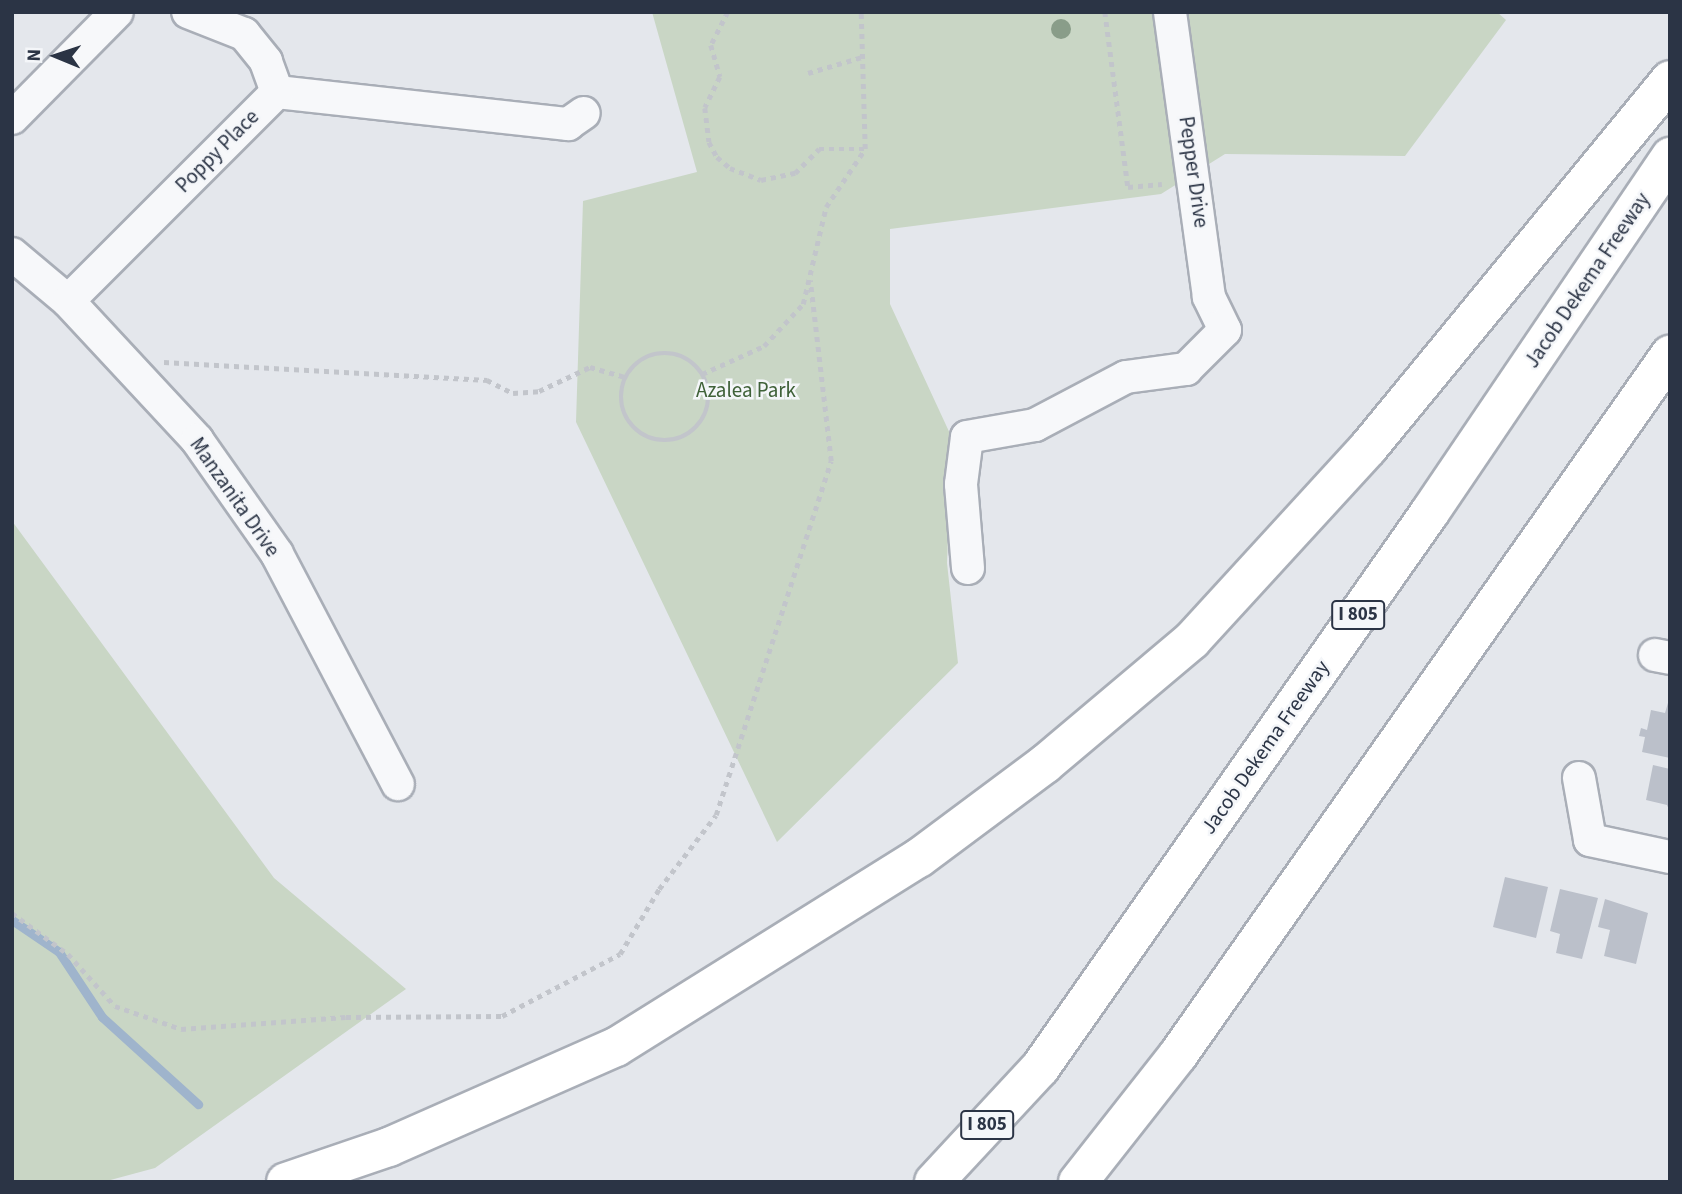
<!DOCTYPE html>
<html>
<head>
<meta charset="utf-8">
<style>
  body { margin:0 }
  #map { position:relative; width:1682px; height:1194px; overflow:hidden; background:#e4e7ec; font-family:"Source Sans 3",sans-serif }
  div>[style] { position:absolute }
  .green>* { inset:0; background:#c9d6c5 }
  .stream>* { height:9px; margin:-4.5px; padding:0 4.5px; transform-origin:4.5px; border-radius:4.5px; background:#9fb4cc }
  .building>* { inset:0; background:#bbc0ca }
  .path>* { height:4.5px; margin-top:-2.25px; transform-origin:0; background:repeating-linear-gradient(90deg,#c2c5cb 0 5px,transparent 0 10px) }
  .path>.ring { margin:-2.25px; padding:0; box-sizing:content-box; background:none; border:4.5px solid #c2c5cb; border-radius:50% }
  .roads { filter:drop-shadow(2px 0 #a9aeb7) drop-shadow(-2px 0 #a9aeb7) drop-shadow(0 2px #a9aeb7) drop-shadow(0 -2px #a9aeb7) }
  .minor>* { height:32px; margin:-16px; padding:0 16px; transform-origin:16px; border-radius:16px; background:#f7f8fa }
  .highway>* { height:38px; margin:-19px; padding:0 19px; transform-origin:19px; border-radius:19px; background:#fff }
  .trees>* { width:20px; height:20px; margin:-10px; border-radius:50%; background:#899d89 }
  span { translate:-50% -50%; white-space:nowrap; text-align:center; line-height:1.15; -webkit-text-stroke:5px #f4f6f9; paint-order:stroke }
  .shield-label span { padding:2px 5px; background:#f4f6f9; border:2px solid; border-radius:5px; -webkit-text-stroke-width:0 }
  .shield-label { font-size:19px; color:#2b3445; font-weight:700 }
  .street-label { font-size:21px; color:#2b3445 }
  .park-label { font-size:21px; color:#3f6138 }
  .frame { position:absolute; inset:0; border:14px solid #2b3445; pointer-events:none }
  .north { position:absolute; left:21px; top:21px; width:70px; height:70px; -webkit-text-stroke:5px #f4f6f9; paint-order:stroke; rotate:272deg; font-size:19px; font-weight:700; line-height:28px; text-align:center; color:#2b3445 }
  .north::after { content:''; display:block; margin:auto; width:24px; height:32px; background:#2b3445; clip-path:polygon(50% 0,100% 100%,50% 72%,0 100%) }
</style>
</head>
<body>
<div id="map">
  <div class="green">
    <i style="clip-path:polygon(652px 12px,1497px 12px,1506px 20px,1405px 156px,1225px 154px,1161px 194px,890px 229px,890px 304px,952px 438px,947px 563px,958px 663px,777px 842px,576px 422px,583px 201px,697px 172px)"></i>
    <i style="clip-path:polygon(12px 521px,274px 878px,406px 989px,155px 1168px,103px 1182px,12px 1182px)"></i>
  </div>
  <div class="stream">
    <i style="left:12px;top:920px;width:57px;rotate:34.2deg"></i>
    <i style="left:59px;top:952px;width:78px;rotate:56.5deg"></i>
    <i style="left:102px;top:1017px;width:130px;rotate:42.2deg"></i>
  </div>
  <div class="building">
    <i style="clip-path:polygon(1670px 696px,1670px 758px,1642px 752px,1645px 737px,1639px 736px,1641px 728px,1647px 730px,1651px 710px,1665px 713px)"></i>
    <i style="clip-path:polygon(1653px 765px,1670px 769px,1670px 812px,1667px 805px,1646px 800px)"></i>
    <i style="clip-path:polygon(1505px 877px,1548px 887px,1536px 938px,1493px 927px)"></i>
    <i style="clip-path:polygon(1560px 889px,1598px 898px,1582px 959px,1556px 953px,1560px 934px,1550px 931px)"></i>
    <i style="clip-path:polygon(1605px 899px,1648px 913px,1636px 964px,1604px 956px,1610px 930px,1598px 927px)"></i>
  </div>
  <div class="path">
    <i style="left:728px;top:12px;width:37px;rotate:117deg"></i>
    <i style="left:711px;top:45px;width:33px;rotate:74deg"></i>
    <i style="left:720px;top:77px;width:34px;rotate:116deg"></i>
    <i style="left:705px;top:108px;width:34px;rotate:83deg"></i>
    <i style="left:709px;top:142px;width:17px;rotate:62deg"></i>
    <i style="left:717px;top:157px;width:17px;rotate:40deg"></i>
    <i style="left:730px;top:168px;width:33px;rotate:21deg"></i>
    <i style="left:761px;top:180px;width:35px;rotate:-12deg"></i>
    <i style="left:795px;top:173px;width:34px;rotate:-45deg"></i>
    <i style="left:819px;top:149px;width:46px"></i>
    <i style="left:1105px;top:12px;width:177px;rotate:82.5deg"></i>
    <i style="left:1128px;top:187px;width:34px;rotate:-5deg"></i>
    <i style="left:808px;top:73px;width:56px;rotate:-16.5deg"></i>
    <i class="ring" style="left:621px;top:353px;width:83.5px;height:83.5px"></i>
    <i style="left:164px;top:362px;width:324px;rotate:3.2deg"></i>
    <i style="left:487px;top:380px;width:29px;rotate:27deg"></i>
    <i style="left:513px;top:393px;width:26px;rotate:-4deg"></i>
    <i style="left:539px;top:391px;width:56px;rotate:-25.2deg"></i>
    <i style="left:590px;top:367px;width:37px;rotate:16deg"></i>
    <i style="left:702px;top:374px;width:68px;rotate:-24.3deg"></i>
    <i style="left:764px;top:346px;width:57px;rotate:-47.1deg"></i>
    <i style="left:803px;top:304px;width:100px;rotate:-76.7deg"></i>
    <i style="left:826px;top:207px;width:70px;rotate:-56.1deg"></i>
    <i style="left:865px;top:149px;width:137px;rotate:-91.7deg"></i>
    <i style="left:12px;top:913px;width:69px;rotate:36.2deg"></i>
    <i style="left:68px;top:954px;width:70px;rotate:47.9deg"></i>
    <i style="left:115px;top:1006px;width:70px;rotate:19.2deg"></i>
    <i style="left:181px;top:1029px;width:165px;rotate:-4.2deg"></i>
    <i style="left:346px;top:1017px;width:156px;rotate:-0.4deg"></i>
    <i style="left:502px;top:1016px;width:133px;rotate:-27.7deg"></i>
    <i style="left:620px;top:954px;width:76px;rotate:-59deg"></i>
    <i style="left:659px;top:889px;width:93px;rotate:-52.4deg"></i>
    <i style="left:716px;top:815px;width:372px;rotate:-72deg"></i>
    <i style="left:831px;top:461px;width:182px;rotate:-96.6deg"></i>
  </div>
  <div class="roads">
    <div class="minor">
      <i style="left:277px;top:92px;width:293px;rotate:6.3deg"></i>
      <i style="left:568px;top:124px;width:19px;rotate:-35deg"></i>
      <i style="left:12px;top:118px;width:149px;rotate:-45.3deg"></i>
      <i style="left:12px;top:254px;width:73px;rotate:40deg"></i>
      <i style="left:68px;top:301px;width:190px;rotate:47.1deg"></i>
      <i style="left:197px;top:440px;width:139px;rotate:54.9deg"></i>
      <i style="left:277px;top:554px;width:260px;rotate:62.3deg"></i>
      <i style="left:68px;top:301px;width:296px;rotate:-45deg"></i>
      <i style="left:277px;top:92px;width:33px;rotate:-110deg"></i>
      <i style="left:266px;top:61px;width:35px;rotate:-129deg"></i>
      <i style="left:244px;top:34px;width:60px;rotate:-158.6deg"></i>
      <i style="left:968px;top:568px;width:84px;rotate:-94.8deg"></i>
      <i style="left:961px;top:484px;width:47px;rotate:-82.7deg"></i>
      <i style="left:967px;top:437px;width:69px;rotate:-10deg"></i>
      <i style="left:1035px;top:425px;width:103px;rotate:-27.8deg"></i>
      <i style="left:1126px;top:377px;width:61px;rotate:-7.6deg"></i>
      <i style="left:1186px;top:369px;width:55px;rotate:-45deg"></i>
      <i style="left:1225px;top:330px;width:37px;rotate:-116deg"></i>
      <i style="left:1209px;top:297px;width:288px;rotate:-97.8deg"></i>
      <i style="left:1655px;top:655px;width:15px;rotate:11deg"></i>
      <i style="left:1579px;top:778px;width:63px;rotate:79.9deg"></i>
      <i style="left:1590px;top:840px;width:82px;rotate:12deg"></i>
    </div>
    <div class="highway">
      <i style="left:286px;top:1182px;width:109px;rotate:-18.8deg"></i>
      <i style="left:389px;top:1147px;width:248px;rotate:-23.8deg"></i>
      <i style="left:616px;top:1047px;width:357px;rotate:-32deg"></i>
      <i style="left:919px;top:858px;width:157px;rotate:-36.7deg"></i>
      <i style="left:1045px;top:764px;width:192px;rotate:-40.1deg"></i>
      <i style="left:1192px;top:640px;width:260px;rotate:-47.5deg"></i>
      <i style="left:1368px;top:448px;width:476px;rotate:-50.6deg"></i>
      <i style="left:934px;top:1182px;width:156px;rotate:-47.1deg"></i>
      <i style="left:1040px;top:1068px;width:679px;rotate:-54.95deg"></i>
      <i style="left:1430px;top:512px;width:429px;rotate:-55.9deg"></i>
      <i style="left:1078px;top:1182px;width:162px;rotate:-51.8deg"></i>
      <i style="left:1178px;top:1055px;width:856px;rotate:-54.9deg"></i>
    </div>
  </div>
  <div class="trees">
    <i style="left:1061px;top:29px"></i>
  </div>
  <div class="shield-label">
    <span style="left:1358px;top:615px">I 805</span>
    <span style="left:987px;top:1125px">I 805</span>
  </div>
  <div class="street-label">
    <span style="left:217px;top:151px;rotate:-45deg">Poppy Place</span>
    <span style="left:1194px;top:172px;rotate:82deg">Pepper Drive</span>
    <span style="left:1587px;top:280px;rotate:-56deg">Jacob Dekema Freeway</span>
    <span style="left:235px;top:497px;rotate:55deg">Manzanita Drive</span>
    <span style="left:1265px;top:747px;rotate:-55deg">Jacob Dekema Freeway</span>
  </div>
  <div class="park-label">
    <span style="left:746px;top:390px">Azalea Park</span>
  </div>
  <div class="frame"></div>
  <div class="north">N</div>
</div>
</body>
</html>
